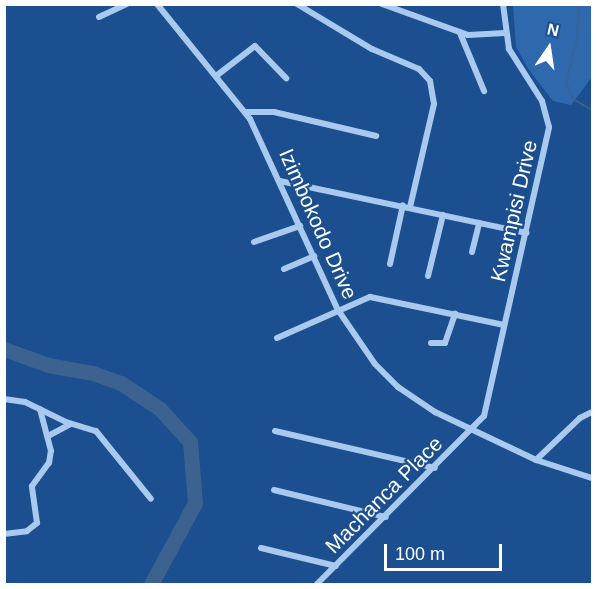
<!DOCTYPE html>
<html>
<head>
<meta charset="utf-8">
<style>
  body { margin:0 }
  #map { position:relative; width:597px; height:589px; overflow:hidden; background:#1b4f8f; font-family:Helvetica,sans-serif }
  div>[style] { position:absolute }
  .green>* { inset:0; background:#2e69ad }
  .stream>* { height:2px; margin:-1px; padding:0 1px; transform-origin:1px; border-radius:1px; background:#3c6290 }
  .river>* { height:15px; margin:-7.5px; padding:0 7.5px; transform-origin:7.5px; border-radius:7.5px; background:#3c6290 }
  .street>* { height:6px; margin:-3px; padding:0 3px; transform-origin:3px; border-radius:3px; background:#a9c9ee }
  span { translate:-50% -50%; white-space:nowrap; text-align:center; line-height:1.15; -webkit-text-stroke:4.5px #1b4f8f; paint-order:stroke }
  .street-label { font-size:21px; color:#fff }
  .frame { position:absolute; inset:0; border:6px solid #fff; pointer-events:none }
  .north { position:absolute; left:519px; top:18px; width:60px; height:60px; -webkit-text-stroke:4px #1b4f8f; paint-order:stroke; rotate:13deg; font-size:16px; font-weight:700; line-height:24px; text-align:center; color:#fff }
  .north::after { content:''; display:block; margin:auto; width:21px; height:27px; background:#fff; clip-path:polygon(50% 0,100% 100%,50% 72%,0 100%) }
  .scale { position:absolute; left:384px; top:544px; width:118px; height:27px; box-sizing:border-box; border:3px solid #fff; border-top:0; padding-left:8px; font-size:18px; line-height:21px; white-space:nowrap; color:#fff; -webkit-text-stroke:4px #1b4f8f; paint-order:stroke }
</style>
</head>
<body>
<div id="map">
  <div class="green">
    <i style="clip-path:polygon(513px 5px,592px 5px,592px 77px,571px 105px,553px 101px,529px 70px,516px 47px)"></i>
  </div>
  <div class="stream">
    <i style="left:579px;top:4px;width:35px;rotate:93deg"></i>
    <i style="left:577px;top:39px;width:44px;rotate:104.3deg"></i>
    <i style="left:566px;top:82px;width:18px;rotate:68deg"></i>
    <i style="left:573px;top:99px;width:22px;rotate:30deg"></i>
  </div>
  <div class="river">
    <i style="left:4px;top:349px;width:47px;rotate:20deg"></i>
    <i style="left:48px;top:365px;width:46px;rotate:10.1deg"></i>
    <i style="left:93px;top:373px;width:30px;rotate:20deg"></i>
    <i style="left:121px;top:383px;width:47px;rotate:33.7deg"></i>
    <i style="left:160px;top:409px;width:45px;rotate:47.7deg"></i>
    <i style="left:190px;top:442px;width:61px;rotate:85.3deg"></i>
    <i style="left:195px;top:503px;width:92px;rotate:118.5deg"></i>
  </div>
  <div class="street">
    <i style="left:157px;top:4px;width:148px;rotate:51deg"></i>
    <i style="left:250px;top:119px;width:210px;rotate:65.3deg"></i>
    <i style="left:338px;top:310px;width:65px;rotate:55.6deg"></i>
    <i style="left:375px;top:364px;width:33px;rotate:45deg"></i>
    <i style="left:398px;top:387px;width:45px;rotate:34deg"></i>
    <i style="left:435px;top:412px;width:112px;rotate:25.4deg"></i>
    <i style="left:536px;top:460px;width:59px;rotate:17.8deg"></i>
    <i style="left:297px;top:4px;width:87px;rotate:31deg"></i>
    <i style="left:372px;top:49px;width:51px;rotate:23.1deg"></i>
    <i style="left:419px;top:69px;width:16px;rotate:47deg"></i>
    <i style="left:430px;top:81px;width:23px;rotate:80deg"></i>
    <i style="left:434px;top:104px;width:106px;rotate:103.1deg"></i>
    <i style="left:382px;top:4px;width:91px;rotate:19.8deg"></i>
    <i style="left:468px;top:35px;width:37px;rotate:-3deg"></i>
    <i style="left:99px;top:17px;width:31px;rotate:-25deg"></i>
    <i style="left:460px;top:33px;width:63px;rotate:67.5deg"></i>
    <i style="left:216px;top:76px;width:49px;rotate:-37.6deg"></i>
    <i style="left:255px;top:46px;width:45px;rotate:45.9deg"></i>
    <i style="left:246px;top:112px;width:28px"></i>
    <i style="left:274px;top:112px;width:105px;rotate:13.2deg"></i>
    <i style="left:280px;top:181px;width:252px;rotate:11.9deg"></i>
    <i style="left:254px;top:242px;width:49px;rotate:-19.2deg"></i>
    <i style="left:472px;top:252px;width:30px;rotate:-76deg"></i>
    <i style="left:390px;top:264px;width:60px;rotate:-77.6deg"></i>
    <i style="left:284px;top:269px;width:33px;rotate:-23deg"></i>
    <i style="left:428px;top:276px;width:63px;rotate:-76.2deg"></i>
    <i style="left:277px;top:338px;width:102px;rotate:-23.8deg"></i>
    <i style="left:370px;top:297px;width:137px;rotate:11.8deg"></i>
    <i style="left:431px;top:343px;width:14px"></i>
    <i style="left:445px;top:343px;width:31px;rotate:-71deg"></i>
    <i style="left:4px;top:399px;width:21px;rotate:8deg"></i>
    <i style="left:25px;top:402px;width:46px;rotate:26deg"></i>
    <i style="left:66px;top:422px;width:31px;rotate:17deg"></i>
    <i style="left:96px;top:431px;width:87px;rotate:51deg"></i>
    <i style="left:275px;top:431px;width:164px;rotate:13deg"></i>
    <i style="left:48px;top:436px;width:26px;rotate:-28deg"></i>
    <i style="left:536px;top:460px;width:61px;rotate:-43.7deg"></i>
    <i style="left:580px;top:418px;width:13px;rotate:-27deg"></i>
    <i style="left:274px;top:490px;width:115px;rotate:13.6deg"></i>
    <i style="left:4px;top:534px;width:23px;rotate:-7deg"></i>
    <i style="left:27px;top:531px;width:13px;rotate:-39deg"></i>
    <i style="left:37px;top:523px;width:37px;rotate:-98deg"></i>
    <i style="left:32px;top:486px;width:29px;rotate:-54deg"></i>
    <i style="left:49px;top:463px;width:12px;rotate:-81deg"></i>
    <i style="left:51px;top:451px;width:43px;rotate:-104.7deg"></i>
    <i style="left:261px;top:548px;width:77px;rotate:13.5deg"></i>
    <i style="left:317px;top:584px;width:237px;rotate:-45.2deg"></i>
    <i style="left:484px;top:416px;width:296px;rotate:-77.3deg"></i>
    <i style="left:549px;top:127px;width:27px;rotate:-105deg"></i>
    <i style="left:542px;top:101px;width:62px;rotate:-122.4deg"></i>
    <i style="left:509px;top:49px;width:45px;rotate:-97.6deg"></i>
  </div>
  <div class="street-label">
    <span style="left:514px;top:211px;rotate:-77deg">Kwampisi Drive</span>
    <span style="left:318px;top:224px;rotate:66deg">Izimbokodo Drive</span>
    <span style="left:384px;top:495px;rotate:-45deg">Machanca Place</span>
  </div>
  <div class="frame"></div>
  <div class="north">N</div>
  <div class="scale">100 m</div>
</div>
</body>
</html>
